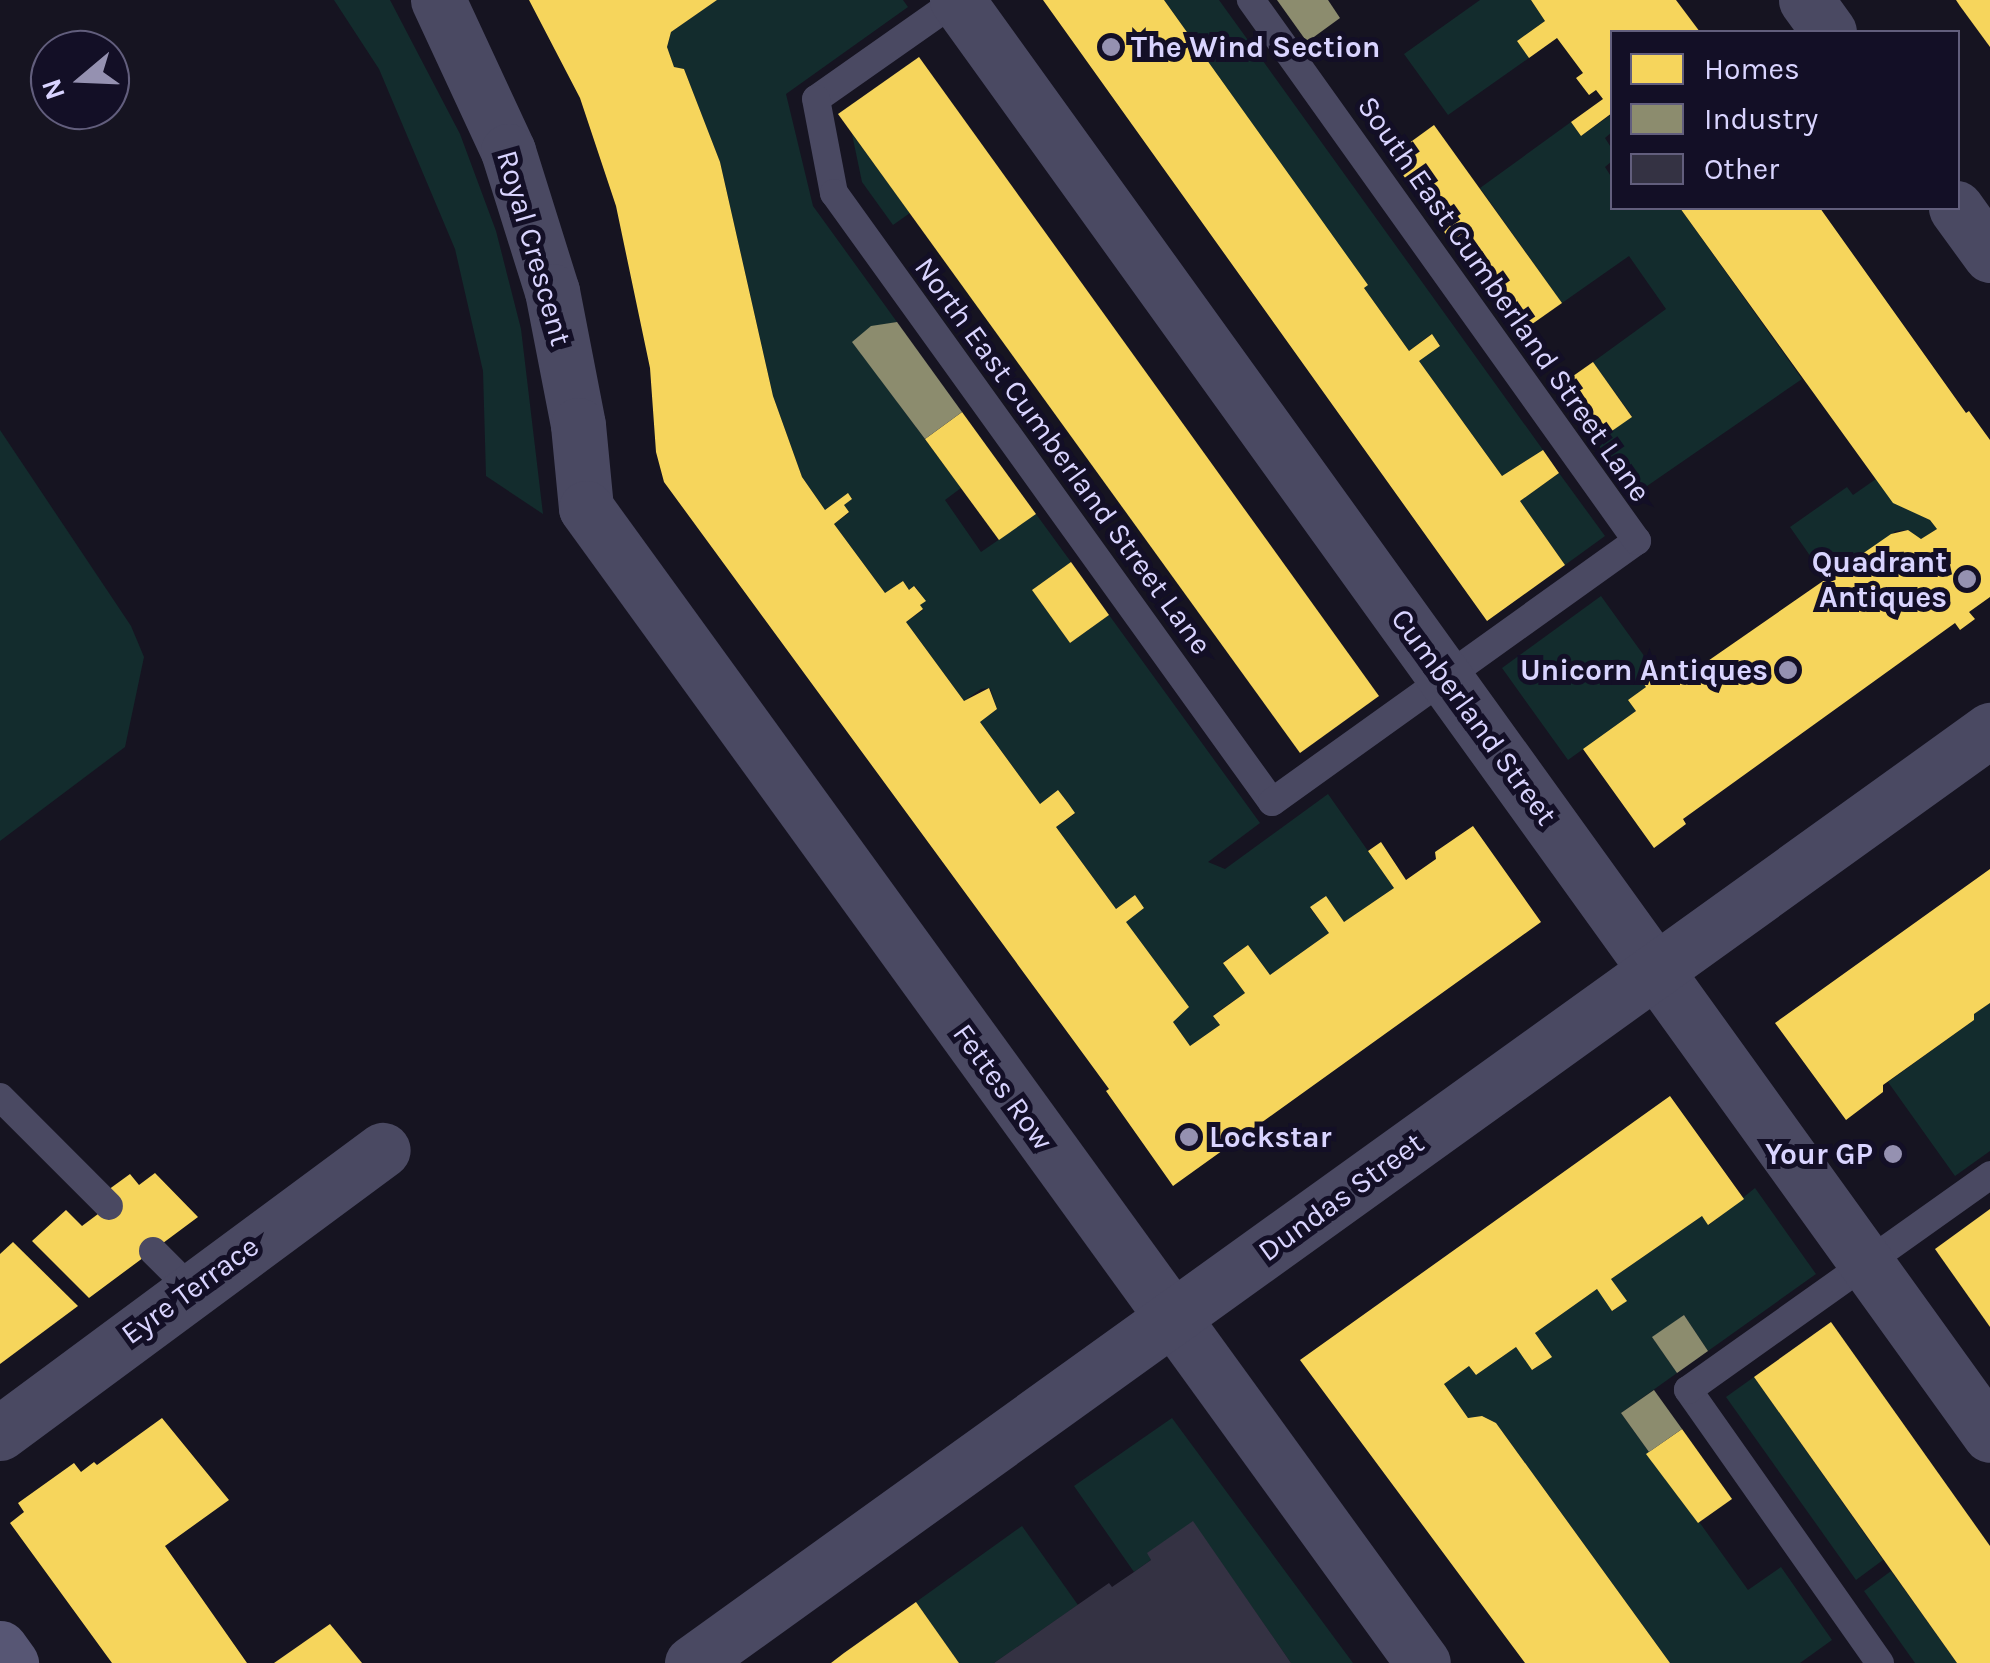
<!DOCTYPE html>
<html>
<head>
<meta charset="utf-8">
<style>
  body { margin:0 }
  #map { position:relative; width:1990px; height:1663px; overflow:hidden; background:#161421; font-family:Karla,sans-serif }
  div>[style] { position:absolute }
  .green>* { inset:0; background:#132c2d }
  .homes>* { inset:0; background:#f6d55c }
  .industry>* { inset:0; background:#8c8c6e }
  .building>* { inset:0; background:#343243 }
  .service>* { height:28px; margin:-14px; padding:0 14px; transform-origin:14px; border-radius:14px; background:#4a4962 }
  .minor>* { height:55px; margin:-27.5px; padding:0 27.5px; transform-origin:27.5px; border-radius:27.5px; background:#4a4962 }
  .tertiary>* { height:55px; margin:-27.5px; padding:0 27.5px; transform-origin:27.5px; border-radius:27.5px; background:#4a4962 }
  .secondary>* { height:55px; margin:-27.5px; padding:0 27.5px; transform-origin:27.5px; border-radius:27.5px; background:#575674 }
  .dots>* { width:28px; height:28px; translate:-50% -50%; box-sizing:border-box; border:5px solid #130f26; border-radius:50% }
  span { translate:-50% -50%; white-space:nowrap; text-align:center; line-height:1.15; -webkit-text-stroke:10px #130f26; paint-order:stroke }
  .poi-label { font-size:30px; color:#d9d4ff; font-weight:700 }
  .left { translate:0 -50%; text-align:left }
  .right { translate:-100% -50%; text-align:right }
  .street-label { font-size:30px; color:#d9d4ff }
  .legend { position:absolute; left:1610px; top:30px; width:350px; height:180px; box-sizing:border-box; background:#130f26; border:2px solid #625e7d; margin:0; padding:12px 18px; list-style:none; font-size:30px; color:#d9d4ff }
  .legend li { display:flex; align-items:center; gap:20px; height:50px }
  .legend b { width:50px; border:2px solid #625e7d }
  .north { position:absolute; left:30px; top:30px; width:100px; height:100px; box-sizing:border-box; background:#130f26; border:2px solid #625e7d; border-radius:50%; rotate:251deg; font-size:28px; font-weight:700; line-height:40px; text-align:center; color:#d9d4ff }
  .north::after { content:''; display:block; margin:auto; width:35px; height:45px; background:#9591b1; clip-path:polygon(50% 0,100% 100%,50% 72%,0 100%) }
</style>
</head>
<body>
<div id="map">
  <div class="green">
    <i style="clip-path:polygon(334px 0,390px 0,460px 134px,496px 231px,521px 329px,543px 514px,486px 476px,483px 371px,455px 249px,379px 69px)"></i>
    <i style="clip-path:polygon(717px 0,903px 0,908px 7px,786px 94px,813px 206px,897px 322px,871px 327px,853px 342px,961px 488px,945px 500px,981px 552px,1036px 514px,1071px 562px,1032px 590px,1070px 643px,1109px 615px,1260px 823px,1208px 862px,1225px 869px,1328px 794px,1394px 888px,1344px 922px,1325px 896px,1310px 908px,1329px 933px,1270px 975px,1248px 945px,1223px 962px,1245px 993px,1213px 1015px,1220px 1025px,1190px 1046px,1173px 1022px,1125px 922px,1144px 908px,1135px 895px,1116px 909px,1056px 827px,1075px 814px,1068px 803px,1058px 790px,1040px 804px,980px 722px,997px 709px,990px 688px,981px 689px,964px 701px,906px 622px,923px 610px,920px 605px,925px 600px,915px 586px,909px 590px,903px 581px,885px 593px,834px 524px,849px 513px,844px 505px,852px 498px,847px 494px,825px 510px,802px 477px,773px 396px,720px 162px,684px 69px,674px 67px,667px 47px,671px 32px)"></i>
    <i style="clip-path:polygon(1164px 0,1219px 0,1543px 450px,1502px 476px,1419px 361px,1440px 345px,1431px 334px,1409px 351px,1364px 288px,1367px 285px)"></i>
    <i style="clip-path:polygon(1480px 0,1531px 0,1545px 21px,1517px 41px,1529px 58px,1448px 115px,1404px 54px)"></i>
    <i style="clip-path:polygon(1612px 114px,1612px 132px,1605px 138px,1612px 149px,1612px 161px,1605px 167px,1612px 178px,1612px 208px,1680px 208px,1802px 379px,1634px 495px,1596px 442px,1632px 416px,1593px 362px,1666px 309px,1629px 256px,1562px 303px,1480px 188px,1571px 122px,1581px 136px)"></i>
    <i style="clip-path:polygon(852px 134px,910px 213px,893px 225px,862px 182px)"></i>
    <i style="clip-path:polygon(0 430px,131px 626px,144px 657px,125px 747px,0 841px)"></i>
    <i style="clip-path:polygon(1559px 473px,1605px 536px,1565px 565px,1520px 501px)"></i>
    <i style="clip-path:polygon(1876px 479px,1905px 508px,1930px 520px,1937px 529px,1921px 539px,1908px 530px,1896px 531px,1827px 580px,1790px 527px,1847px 487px,1853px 495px)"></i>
    <i style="clip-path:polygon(1601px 596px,1655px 671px,1646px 687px,1628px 700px,1636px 711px,1568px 760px,1502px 668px)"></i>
    <i style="clip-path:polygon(1990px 1003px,1990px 1151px,1955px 1176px,1888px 1082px,1974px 1020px,1974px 1014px)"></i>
    <i style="clip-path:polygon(1755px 1188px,1816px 1274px,1708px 1351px,1684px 1315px,1653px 1338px,1677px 1373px,1621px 1413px,1748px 1590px,1781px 1567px,1832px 1640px,1800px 1663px,1670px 1663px,1496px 1423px,1482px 1416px,1468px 1418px,1444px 1384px,1469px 1366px,1476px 1375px,1516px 1347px,1533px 1370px,1551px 1356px,1535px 1333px,1597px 1289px,1613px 1311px,1626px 1301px,1611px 1279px,1702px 1216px,1709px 1225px)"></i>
    <i style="clip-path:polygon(1754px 1377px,1883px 1560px,1856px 1580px,1726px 1397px)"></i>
    <i style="clip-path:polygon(1172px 1418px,1353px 1663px,1291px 1663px,1193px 1522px,1148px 1553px,1151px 1560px,1134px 1572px,1074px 1486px)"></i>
    <i style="clip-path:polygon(1022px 1526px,1078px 1605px,994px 1663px,959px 1663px,916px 1602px)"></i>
    <i style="clip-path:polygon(1891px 1571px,1957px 1663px,1915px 1663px,1864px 1591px)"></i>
  </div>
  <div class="homes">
    <i style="clip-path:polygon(529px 0,717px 0,671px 32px,667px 47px,674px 67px,684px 69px,720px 162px,773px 396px,802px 477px,825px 510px,848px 493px,852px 499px,844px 505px,849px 512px,834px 524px,885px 593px,903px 581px,909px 590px,914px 586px,926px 601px,920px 605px,923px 609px,906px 622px,964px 701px,989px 688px,997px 709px,980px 722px,1040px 804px,1058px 790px,1068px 803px,1075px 813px,1056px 827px,1116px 909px,1135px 895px,1144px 908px,1126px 922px,1189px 1007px,1173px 1022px,1190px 1046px,1220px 1025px,1213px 1016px,1245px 993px,1223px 963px,1248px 945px,1270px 975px,1329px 933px,1310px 907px,1326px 896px,1344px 922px,1394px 888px,1368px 851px,1381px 842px,1406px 880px,1436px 859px,1435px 852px,1473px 826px,1541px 922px,1173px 1186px,1106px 1091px,1109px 1089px,664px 482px,656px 452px,650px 368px,616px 206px,580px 98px)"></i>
    <i style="clip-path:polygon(1043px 0,1164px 0,1368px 285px,1364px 288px,1409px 351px,1432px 334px,1440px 346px,1419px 361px,1502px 476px,1543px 450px,1559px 473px,1520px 501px,1565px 565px,1487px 621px)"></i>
    <i style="clip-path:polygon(1531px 0,1676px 0,1700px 32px,1612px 32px,1612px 113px,1581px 136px,1571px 122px,1603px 99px,1596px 90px,1589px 95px,1576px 78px,1583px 73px,1557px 38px,1529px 58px,1517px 41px,1545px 21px)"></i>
    <i style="clip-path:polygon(1956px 0,1990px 0,1990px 47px,1960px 6px)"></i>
    <i style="clip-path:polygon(919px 57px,1379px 696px,1300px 753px,838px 114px)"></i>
    <i style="clip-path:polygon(1434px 125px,1562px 303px,1518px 334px,1390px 157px)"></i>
    <i style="clip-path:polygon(1680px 208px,1820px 208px,1961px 406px,1966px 413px,1969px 411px,1990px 440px,1990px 597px,1969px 612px,1975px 619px,1960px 630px,1955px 623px,1683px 819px,1686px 824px,1654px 848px,1583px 749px,1636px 711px,1628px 700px,1646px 687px,1641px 680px,1666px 662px,1679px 681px,1891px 534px,1908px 530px,1921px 539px,1937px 529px,1930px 520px,1893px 503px)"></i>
    <i style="clip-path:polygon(1593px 362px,1632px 417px,1596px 442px,1556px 388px)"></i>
    <i style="clip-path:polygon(962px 412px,1036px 514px,999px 540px,925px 439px)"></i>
    <i style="clip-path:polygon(1071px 562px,1109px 615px,1070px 643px,1032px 590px)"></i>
    <i style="clip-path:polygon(1990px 869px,1990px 1003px,1974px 1014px,1974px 1020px,1883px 1085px,1883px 1092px,1846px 1120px,1775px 1023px)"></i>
    <i style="clip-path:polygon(1670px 1096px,1744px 1199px,1708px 1225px,1702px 1216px,1611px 1279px,1627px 1301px,1612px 1311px,1597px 1289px,1535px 1333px,1552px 1357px,1532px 1370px,1516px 1347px,1476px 1375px,1469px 1366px,1444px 1384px,1468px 1418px,1482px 1416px,1496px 1423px,1670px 1663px,1525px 1663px,1300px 1360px)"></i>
    <i style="clip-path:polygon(155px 1173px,198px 1217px,89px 1298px,32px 1241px,66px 1210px,82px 1226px,118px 1199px,108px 1190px,130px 1174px,139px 1185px)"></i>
    <i style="clip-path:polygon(1990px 1209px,1990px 1327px,1935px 1249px)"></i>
    <i style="clip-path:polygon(13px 1242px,78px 1306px,0 1364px,0 1254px)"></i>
    <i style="clip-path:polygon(1831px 1322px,1990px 1546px,1990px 1663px,1957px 1663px,1754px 1377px)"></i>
    <i style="clip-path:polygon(162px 1418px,229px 1500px,165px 1546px,247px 1663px,112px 1663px,10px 1523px,24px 1512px,18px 1503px,74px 1463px,81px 1472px,94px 1462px,97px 1465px)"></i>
    <i style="clip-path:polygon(1682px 1429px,1732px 1499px,1698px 1523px,1646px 1454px)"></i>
    <i style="clip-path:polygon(916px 1602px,959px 1663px,831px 1663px,844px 1653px)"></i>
    <i style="clip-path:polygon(330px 1624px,362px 1663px,274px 1663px)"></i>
  </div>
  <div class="industry">
    <i style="clip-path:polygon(1277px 0,1328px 0,1340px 18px,1307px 42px)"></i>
    <i style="clip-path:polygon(897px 322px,962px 412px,925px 439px,852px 342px,871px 326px)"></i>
    <i style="clip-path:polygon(1684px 1315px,1708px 1351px,1677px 1373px,1652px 1337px)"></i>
    <i style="clip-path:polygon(1654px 1390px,1682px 1429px,1649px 1452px,1621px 1413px)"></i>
  </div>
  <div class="building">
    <i style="clip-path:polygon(1193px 1521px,1291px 1663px,994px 1663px,1109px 1583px,1112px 1587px,1134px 1572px,1151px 1560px,1147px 1553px)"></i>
  </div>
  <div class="service">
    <i style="left:957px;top:0;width:172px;rotate:144.9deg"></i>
    <i style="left:816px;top:99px;width:96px;rotate:79.2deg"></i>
    <i style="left:834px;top:193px;width:750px;rotate:54.28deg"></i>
    <i style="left:1272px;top:802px;width:449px;rotate:-35.6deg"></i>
    <i style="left:1637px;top:541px;width:665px;rotate:-125.51deg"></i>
    <i style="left:0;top:1097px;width:154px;rotate:45deg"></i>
    <i style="left:153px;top:1251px;width:54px;rotate:45deg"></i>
    <i style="left:1880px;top:1663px;width:334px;rotate:-125.1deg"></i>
    <i style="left:1688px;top:1390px;width:371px;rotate:-35.4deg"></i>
  </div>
  <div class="minor">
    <i style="left:438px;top:0;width:166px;rotate:65.1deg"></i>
    <i style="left:508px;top:151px;width:147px;rotate:72.6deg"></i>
    <i style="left:552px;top:291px;width:136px;rotate:79deg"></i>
    <i style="left:578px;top:425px;width:83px;rotate:84.5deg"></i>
    <i style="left:586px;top:508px;width:1426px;rotate:54.07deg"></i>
    <i style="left:957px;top:0;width:1768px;rotate:54.25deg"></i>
    <i style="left:1806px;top:0;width:39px;rotate:54deg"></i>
    <i style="left:1956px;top:208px;width:58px;rotate:54.1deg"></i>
    <i style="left:0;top:1433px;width:476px;rotate:-36.5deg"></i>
  </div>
  <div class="tertiary">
    <i style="left:692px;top:1663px;width:1599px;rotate:-35.71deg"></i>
  </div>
  <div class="secondary">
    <i style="left:0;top:1648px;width:19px;rotate:54deg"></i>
  </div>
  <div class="dots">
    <i style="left:1111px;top:47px;background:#9591b1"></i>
    <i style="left:1967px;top:579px;background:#9591b1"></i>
    <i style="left:1788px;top:670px;background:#9591b1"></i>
    <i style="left:1189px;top:1137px;background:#9591b1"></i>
    <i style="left:1893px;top:1154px;background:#9591b1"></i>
  </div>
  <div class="poi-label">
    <span class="left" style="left:1131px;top:47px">The Wind Section</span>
    <span class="right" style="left:1947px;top:579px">Quadrant<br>Antiques</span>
    <span class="right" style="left:1768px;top:670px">Unicorn Antiques</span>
    <span class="left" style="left:1209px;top:1137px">Lockstar</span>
    <span class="right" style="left:1873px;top:1154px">Your GP</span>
  </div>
  <div class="street-label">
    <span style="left:534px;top:248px;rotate:74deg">Royal Crescent</span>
    <span style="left:1504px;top:299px;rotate:55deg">South East Cumberland Street Lane</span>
    <span style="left:1063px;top:456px;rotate:54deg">North East Cumberland Street Lane</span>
    <span style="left:1474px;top:717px;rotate:54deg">Cumberland Street</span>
    <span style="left:1003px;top:1087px;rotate:54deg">Fettes Row</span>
    <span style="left:1341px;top:1197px;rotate:-36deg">Dundas Street</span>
    <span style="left:190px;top:1290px;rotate:-36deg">Eyre Terrace</span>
  </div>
  <ul class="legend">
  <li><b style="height:28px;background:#f6d55c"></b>Homes</li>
  <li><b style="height:28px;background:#8c8c6e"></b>Industry</li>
  <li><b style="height:28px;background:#343243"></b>Other</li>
  </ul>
  <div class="north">N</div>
</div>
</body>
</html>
